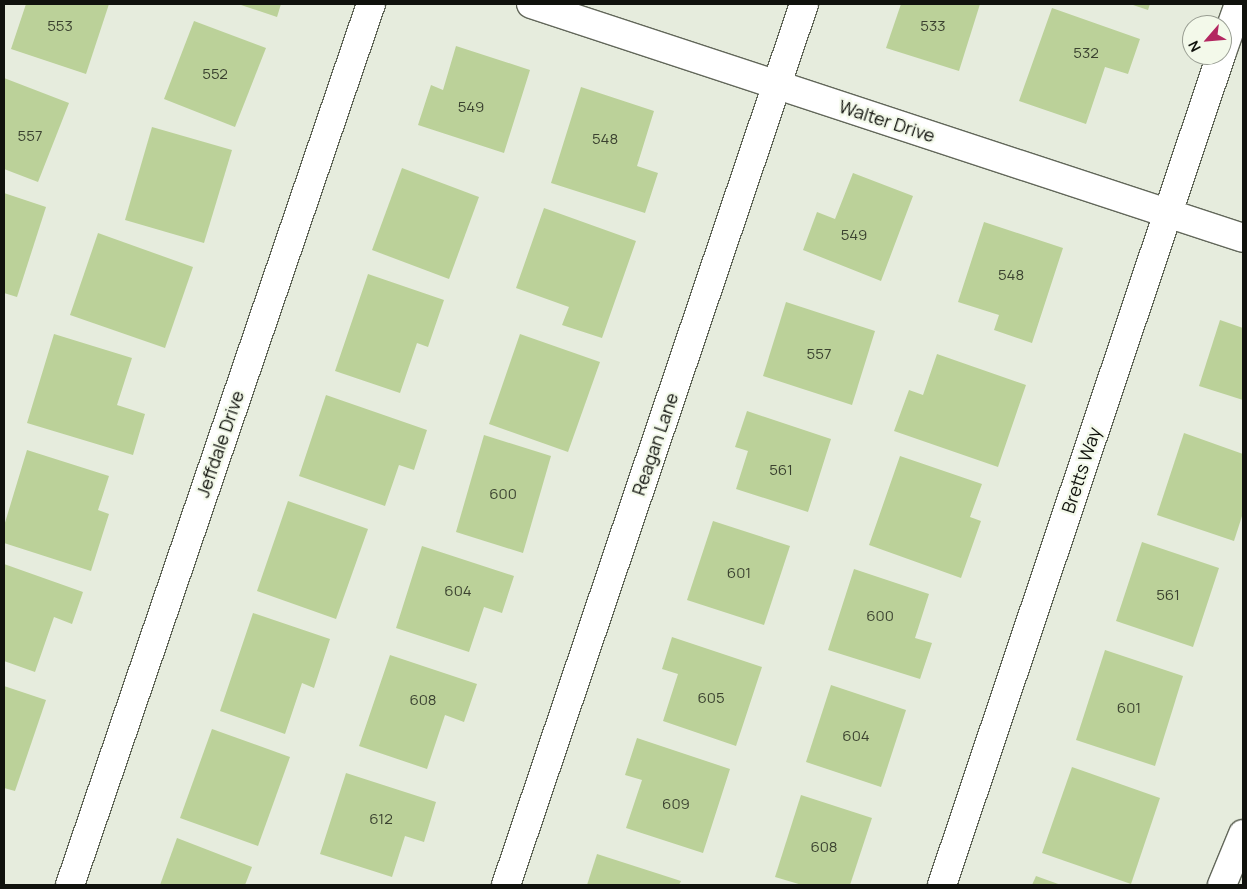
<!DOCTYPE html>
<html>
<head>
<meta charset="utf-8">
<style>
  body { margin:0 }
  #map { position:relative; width:1247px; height:889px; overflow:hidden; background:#e6ecdd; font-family:Manrope,sans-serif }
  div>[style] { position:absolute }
  .building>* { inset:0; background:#bbd199 }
  .roads { filter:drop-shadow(1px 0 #62675a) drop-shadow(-1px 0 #62675a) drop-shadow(0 1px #62675a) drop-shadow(0 -1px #62675a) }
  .minor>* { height:28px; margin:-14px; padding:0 14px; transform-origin:14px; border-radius:14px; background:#fff }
  .major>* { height:28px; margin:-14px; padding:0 14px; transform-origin:14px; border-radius:14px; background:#fff }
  span { translate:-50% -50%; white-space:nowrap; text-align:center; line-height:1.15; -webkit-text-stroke:4.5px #f3f9ea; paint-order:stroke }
  .number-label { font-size:15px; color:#3b4230 }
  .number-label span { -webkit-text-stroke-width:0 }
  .street-label { font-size:18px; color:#10120d }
  .frame { position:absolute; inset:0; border:5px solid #10120d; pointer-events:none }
  .north { position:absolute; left:1182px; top:15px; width:50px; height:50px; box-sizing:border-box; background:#f3f9ea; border:1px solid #989d92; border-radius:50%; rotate:243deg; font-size:14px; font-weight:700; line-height:20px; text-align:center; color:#10120d }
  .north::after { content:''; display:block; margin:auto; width:18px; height:22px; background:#b32761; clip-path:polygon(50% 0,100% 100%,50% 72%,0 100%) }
</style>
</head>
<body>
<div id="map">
  <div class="building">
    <i style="clip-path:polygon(26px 4px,109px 4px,86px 74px,11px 49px)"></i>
    <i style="clip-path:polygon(238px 4px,281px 4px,277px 17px)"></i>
    <i style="clip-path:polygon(901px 4px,980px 4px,959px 71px,886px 48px)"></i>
    <i style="clip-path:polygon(1130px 4px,1150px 4px,1148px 10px)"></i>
    <i style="clip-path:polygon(1052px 8px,1140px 39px,1128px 74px,1105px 67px,1086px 124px,1019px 101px)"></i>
    <i style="clip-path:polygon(194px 21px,266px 48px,235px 127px,164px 99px)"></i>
    <i style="clip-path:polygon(456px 46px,530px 70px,504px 153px,418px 125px,431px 85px,443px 90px)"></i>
    <i style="clip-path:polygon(4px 78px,69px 103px,38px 182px,4px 169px)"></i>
    <i style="clip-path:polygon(581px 87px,654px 111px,637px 166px,658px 173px,645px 213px,551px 183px)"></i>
    <i style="clip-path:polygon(152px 127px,232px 150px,204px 243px,125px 220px)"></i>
    <i style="clip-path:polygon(402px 168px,479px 197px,449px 279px,372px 250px)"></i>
    <i style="clip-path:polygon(853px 173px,913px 196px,881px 281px,803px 250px,817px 212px,835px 219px)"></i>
    <i style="clip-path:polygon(4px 193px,46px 207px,17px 297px,4px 293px)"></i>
    <i style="clip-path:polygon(544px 208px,636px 241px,602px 338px,562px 325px,569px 307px,516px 288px)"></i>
    <i style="clip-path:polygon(984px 222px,1063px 248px,1032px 343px,994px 330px,999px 315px,958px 302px)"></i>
    <i style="clip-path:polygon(98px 233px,193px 267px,165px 348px,70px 315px)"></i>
    <i style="clip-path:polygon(368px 274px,444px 300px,428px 347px,417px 343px,400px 393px,335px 371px)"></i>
    <i style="clip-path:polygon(786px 302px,875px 331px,852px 405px,763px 376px)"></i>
    <i style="clip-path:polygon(1220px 320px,1243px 328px,1243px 400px,1199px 386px)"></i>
    <i style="clip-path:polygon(54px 334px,132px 358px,117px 405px,145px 414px,133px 455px,27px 423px)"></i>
    <i style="clip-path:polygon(520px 334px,600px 362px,568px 452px,489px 424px)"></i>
    <i style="clip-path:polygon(937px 354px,1026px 385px,998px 467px,894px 431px,909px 390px,923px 395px)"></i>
    <i style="clip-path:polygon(326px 395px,427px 430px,414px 470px,399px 465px,385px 506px,299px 476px)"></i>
    <i style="clip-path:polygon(747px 411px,831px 439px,808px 512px,736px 489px,748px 451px,735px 447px)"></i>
    <i style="clip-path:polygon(1184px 433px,1243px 454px,1243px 513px,1234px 541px,1157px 515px)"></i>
    <i style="clip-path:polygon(484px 435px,551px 456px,523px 553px,456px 532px)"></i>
    <i style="clip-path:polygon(27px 450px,109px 476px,98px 510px,109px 514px,91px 571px,4px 543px,4px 526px)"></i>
    <i style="clip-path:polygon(900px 456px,982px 484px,970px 517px,981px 521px,961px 578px,869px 545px)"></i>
    <i style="clip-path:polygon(288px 501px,368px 529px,336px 619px,257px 591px)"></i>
    <i style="clip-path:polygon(713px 521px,790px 546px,764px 625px,687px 600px)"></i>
    <i style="clip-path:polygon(1142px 542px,1219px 568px,1193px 647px,1116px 621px)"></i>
    <i style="clip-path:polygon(422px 546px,514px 576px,502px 613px,484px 607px,469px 652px,396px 628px)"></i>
    <i style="clip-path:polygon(4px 564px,83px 592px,72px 624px,54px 617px,35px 672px,4px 661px)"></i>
    <i style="clip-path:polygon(854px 569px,929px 594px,915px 638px,932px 643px,920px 679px,828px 650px)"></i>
    <i style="clip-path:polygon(253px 613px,330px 639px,314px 688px,302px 683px,285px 734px,220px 711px)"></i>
    <i style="clip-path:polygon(672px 637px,762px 667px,736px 746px,663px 721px,678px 674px,662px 669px)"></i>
    <i style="clip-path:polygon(1105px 650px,1183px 676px,1155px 766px,1076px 740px)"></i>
    <i style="clip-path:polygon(390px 655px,477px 684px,464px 722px,445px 715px,427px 769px,359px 746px)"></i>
    <i style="clip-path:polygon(831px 685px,906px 710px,881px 787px,806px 762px)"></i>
    <i style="clip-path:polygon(4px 686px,46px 700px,15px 791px,4px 788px)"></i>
    <i style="clip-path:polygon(212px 729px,290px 757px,258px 846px,180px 818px)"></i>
    <i style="clip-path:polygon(637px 738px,730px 769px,703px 853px,626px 828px,642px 780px,625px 775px)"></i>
    <i style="clip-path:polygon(1072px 767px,1160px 798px,1131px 884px,1042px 853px)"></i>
    <i style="clip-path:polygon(346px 773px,436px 802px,424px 842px,405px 836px,392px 877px,320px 854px)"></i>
    <i style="clip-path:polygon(801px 795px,872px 818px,850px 885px,802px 885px,775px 877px)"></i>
    <i style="clip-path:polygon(177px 838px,252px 867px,245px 885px,160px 885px)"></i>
    <i style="clip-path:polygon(597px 854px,681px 881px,679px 885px,587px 885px)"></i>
    <i style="clip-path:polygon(1036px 876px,1061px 885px,1032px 885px)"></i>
  </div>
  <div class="roads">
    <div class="minor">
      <i style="left:531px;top:4px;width:749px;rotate:18.19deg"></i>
      <i style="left:1222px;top:52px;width:51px;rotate:-70.5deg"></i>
      <i style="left:70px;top:885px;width:931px;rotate:-71.14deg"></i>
      <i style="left:506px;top:885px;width:930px;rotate:-71.31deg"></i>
      <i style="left:942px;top:885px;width:876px;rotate:-71.42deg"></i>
    </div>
    <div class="major">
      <i style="left:1222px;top:885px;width:55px;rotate:-67.6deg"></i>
    </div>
  </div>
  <div class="number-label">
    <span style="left:60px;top:26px">553</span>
    <span style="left:933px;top:26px">533</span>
    <span style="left:1086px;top:53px">532</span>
    <span style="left:215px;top:74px">552</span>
    <span style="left:471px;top:107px">549</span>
    <span style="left:30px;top:136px">557</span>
    <span style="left:605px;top:139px">548</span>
    <span style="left:854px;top:235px">549</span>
    <span style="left:1011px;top:275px">548</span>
    <span style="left:819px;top:354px">557</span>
    <span style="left:781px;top:470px">561</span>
    <span style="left:503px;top:494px">600</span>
    <span style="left:739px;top:573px">601</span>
    <span style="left:458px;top:591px">604</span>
    <span style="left:1168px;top:595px">561</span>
    <span style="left:880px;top:616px">600</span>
    <span style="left:711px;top:698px">605</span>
    <span style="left:423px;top:700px">608</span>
    <span style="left:1129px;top:708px">601</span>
    <span style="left:856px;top:736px">604</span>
    <span style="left:676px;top:804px">609</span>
    <span style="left:381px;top:819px">612</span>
    <span style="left:824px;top:847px">608</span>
  </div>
  <div class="street-label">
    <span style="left:887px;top:121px;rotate:18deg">Walter Drive</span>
    <span style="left:220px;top:444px;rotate:-71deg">Jeffdale Drive</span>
    <span style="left:655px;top:444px;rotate:-71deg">Reagan Lane</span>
    <span style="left:1081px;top:470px;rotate:-72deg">Bretts Way</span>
  </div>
  <div class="frame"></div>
  <div class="north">N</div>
</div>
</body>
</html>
